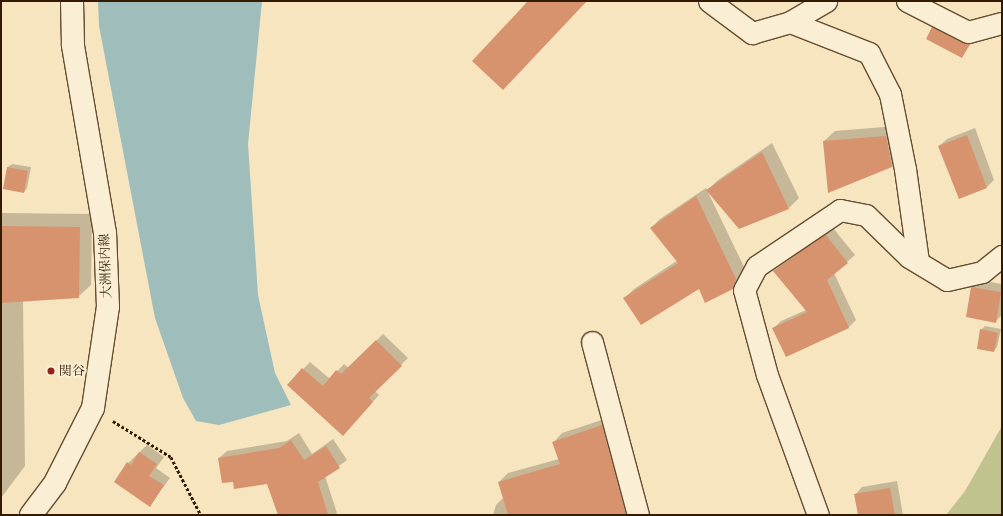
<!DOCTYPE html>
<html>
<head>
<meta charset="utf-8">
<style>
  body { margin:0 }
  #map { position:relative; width:1003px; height:516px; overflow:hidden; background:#f7e5bf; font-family:"IM FELL Double Pica","Noto Serif JP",serif }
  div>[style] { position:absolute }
  .green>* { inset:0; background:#c1c38f }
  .water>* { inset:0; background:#9fbdba }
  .shadow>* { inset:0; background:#0003 }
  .building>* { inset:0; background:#d7936e }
  .path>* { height:2.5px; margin-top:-1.25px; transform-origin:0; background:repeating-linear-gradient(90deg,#341a00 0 3px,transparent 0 5px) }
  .roads { filter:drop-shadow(1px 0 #654d30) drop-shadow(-1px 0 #654d30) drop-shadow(0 1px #654d30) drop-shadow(0 -1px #654d30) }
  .street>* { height:21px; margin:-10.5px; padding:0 10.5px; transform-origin:10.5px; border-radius:10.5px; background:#faeed5 }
  .secondary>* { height:22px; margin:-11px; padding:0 11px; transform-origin:11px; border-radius:11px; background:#faeed5 }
  .dots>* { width:11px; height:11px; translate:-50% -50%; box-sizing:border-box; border:2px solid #faeed5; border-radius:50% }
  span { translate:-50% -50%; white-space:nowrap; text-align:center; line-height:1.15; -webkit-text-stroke:4px #faeed5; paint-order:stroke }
  .street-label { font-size:13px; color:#341a00 }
  .poi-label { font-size:13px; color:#341a00 }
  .left { translate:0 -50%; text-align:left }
  .frame { position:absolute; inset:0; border:2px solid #341a00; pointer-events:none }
</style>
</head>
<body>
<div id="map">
  <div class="green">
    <i style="clip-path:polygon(1002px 426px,1002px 515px,946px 515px,965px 491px)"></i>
  </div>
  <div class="water">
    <i style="clip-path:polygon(98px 1px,262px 1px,248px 144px,258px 295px,275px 373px,291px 405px,219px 425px,196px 421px,183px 398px,155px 318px,99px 26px)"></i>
  </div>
  <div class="shadow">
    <i style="clip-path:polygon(940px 21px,976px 37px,961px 57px,933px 28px)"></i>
    <i style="clip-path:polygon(896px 126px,902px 156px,892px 167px,824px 141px,835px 131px)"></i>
    <i style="clip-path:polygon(975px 128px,994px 180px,987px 187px,939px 146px,947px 139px)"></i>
    <i style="clip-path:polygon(772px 143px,799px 198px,789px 208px,708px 190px,718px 180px)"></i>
    <i style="clip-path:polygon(12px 164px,31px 167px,27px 188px,24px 192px,5px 188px,8px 167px)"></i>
    <i style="clip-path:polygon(706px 188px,745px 269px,742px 279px,732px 288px,699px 287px,625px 298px,634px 289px,678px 260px,651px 228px,660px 219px)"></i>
    <i style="clip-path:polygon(1px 213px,92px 214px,91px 285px,78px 297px,23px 301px,25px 466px,1px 498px)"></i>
    <i style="clip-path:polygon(833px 228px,855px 255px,834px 273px,856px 320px,849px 327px,786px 355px,774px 328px,781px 321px,806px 310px,774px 271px)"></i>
    <i style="clip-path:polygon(979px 280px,1002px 284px,1002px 315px,995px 322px,972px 287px)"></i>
    <i style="clip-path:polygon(985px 326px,1001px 329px,997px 347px,994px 351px,981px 330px)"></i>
    <i style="clip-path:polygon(383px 334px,408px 358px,375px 391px,379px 395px,343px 435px,288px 385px,310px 362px,330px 379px,344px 364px,349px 368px)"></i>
    <i style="clip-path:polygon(611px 417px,634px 507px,626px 515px,493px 515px,496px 505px,504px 497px,499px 482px,508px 473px,559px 459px,553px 443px,562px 433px)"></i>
    <i style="clip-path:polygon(299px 433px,312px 454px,333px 439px,347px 460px,325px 476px,337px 513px,335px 515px,279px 515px,268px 482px,233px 480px,219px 458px,227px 451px,287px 441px)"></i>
    <i style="clip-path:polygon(147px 445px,164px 457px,156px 468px,170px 478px,150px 505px,115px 482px,128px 463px)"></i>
    <i style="clip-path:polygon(897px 481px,903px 515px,859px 515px,855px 495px,862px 487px)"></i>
  </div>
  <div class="building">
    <i style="clip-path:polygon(528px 1px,587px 1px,503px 90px,472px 61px)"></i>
    <i style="clip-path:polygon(932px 27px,963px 43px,970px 44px,962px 58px,926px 39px)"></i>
    <i style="clip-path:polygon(967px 135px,987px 188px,959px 199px,938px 146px)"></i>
    <i style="clip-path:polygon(886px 136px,892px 167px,828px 193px,823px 141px)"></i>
    <i style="clip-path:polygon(762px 152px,789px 209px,739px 229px,706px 190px)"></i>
    <i style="clip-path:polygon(7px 167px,28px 171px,24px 193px,3px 189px)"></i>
    <i style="clip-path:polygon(696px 196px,736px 279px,733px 289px,705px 303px,699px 289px,641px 325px,623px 298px,678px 263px,650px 228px)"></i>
    <i style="clip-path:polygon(1px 226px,80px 227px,79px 298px,1px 303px)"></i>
    <i style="clip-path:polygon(825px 234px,848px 263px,827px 280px,849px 328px,786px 357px,772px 328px,807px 312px,773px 271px)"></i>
    <i style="clip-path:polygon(971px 287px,1001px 292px,996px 323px,966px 317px)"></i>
    <i style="clip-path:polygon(980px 329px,998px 333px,994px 352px,977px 349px)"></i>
    <i style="clip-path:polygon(376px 340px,402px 366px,369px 398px,373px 402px,343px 436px,287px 385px,302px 368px,323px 386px,336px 370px,341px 374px)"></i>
    <i style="clip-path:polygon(602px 425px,626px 515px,508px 515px,498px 482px,560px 464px,552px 442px)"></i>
    <i style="clip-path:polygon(291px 440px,304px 460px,326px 446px,340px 468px,318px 482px,328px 515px,278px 515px,267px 484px,234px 489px,233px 482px,222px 483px,218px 458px,279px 448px)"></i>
    <i style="clip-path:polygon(139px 452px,157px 464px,149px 476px,164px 485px,150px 507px,114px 482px,127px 462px,131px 465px)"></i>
    <i style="clip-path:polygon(890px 488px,895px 515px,858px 515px,854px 494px)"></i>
  </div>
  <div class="path">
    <i style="left:113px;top:421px;width:68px;rotate:31.8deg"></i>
    <i style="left:171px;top:457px;width:65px;rotate:62.7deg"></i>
  </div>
  <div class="roads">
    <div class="street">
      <i style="left:709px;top:1px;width:54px;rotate:36.7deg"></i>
      <i style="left:752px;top:33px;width:40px;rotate:-16deg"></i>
      <i style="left:790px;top:22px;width:42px;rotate:-30.3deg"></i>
      <i style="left:907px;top:1px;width:68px;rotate:26.9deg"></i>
      <i style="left:968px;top:32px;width:35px;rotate:-15deg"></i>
      <i style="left:790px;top:22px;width:85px;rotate:21.4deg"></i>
      <i style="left:869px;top:53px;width:46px;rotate:62.9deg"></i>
      <i style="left:890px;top:94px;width:76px;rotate:78.7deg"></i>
      <i style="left:905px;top:169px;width:94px;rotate:82deg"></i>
      <i style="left:592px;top:342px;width:179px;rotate:75.1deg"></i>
      <i style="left:818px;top:515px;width:149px;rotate:-110deg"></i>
      <i style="left:767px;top:375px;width:88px;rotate:-105.1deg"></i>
      <i style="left:744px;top:290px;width:27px;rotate:-62deg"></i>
      <i style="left:757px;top:266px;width:100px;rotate:-34deg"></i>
      <i style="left:840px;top:210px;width:26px;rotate:11deg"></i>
      <i style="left:866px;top:215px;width:60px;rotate:44.3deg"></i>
      <i style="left:909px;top:257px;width:44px;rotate:31.2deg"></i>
      <i style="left:947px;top:280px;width:36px;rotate:-13deg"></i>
      <i style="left:982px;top:272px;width:26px;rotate:-39deg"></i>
    </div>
    <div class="secondary">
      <i style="left:31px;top:515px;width:40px;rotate:-53deg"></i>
      <i style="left:55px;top:483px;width:84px;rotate:-63.1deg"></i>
      <i style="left:93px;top:408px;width:102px;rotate:-81.6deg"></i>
      <i style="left:108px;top:307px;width:74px;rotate:-92.3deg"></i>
      <i style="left:105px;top:233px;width:191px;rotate:-99.7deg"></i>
      <i style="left:73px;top:45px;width:44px;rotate:-91.3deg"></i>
    </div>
  </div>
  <div class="dots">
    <i style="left:51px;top:371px;background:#8f2418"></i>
  </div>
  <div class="street-label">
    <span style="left:106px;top:266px;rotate:-92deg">大洲保内線</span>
  </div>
  <div class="poi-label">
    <span class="left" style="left:59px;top:371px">関谷</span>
  </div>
  <div class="frame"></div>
</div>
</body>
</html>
